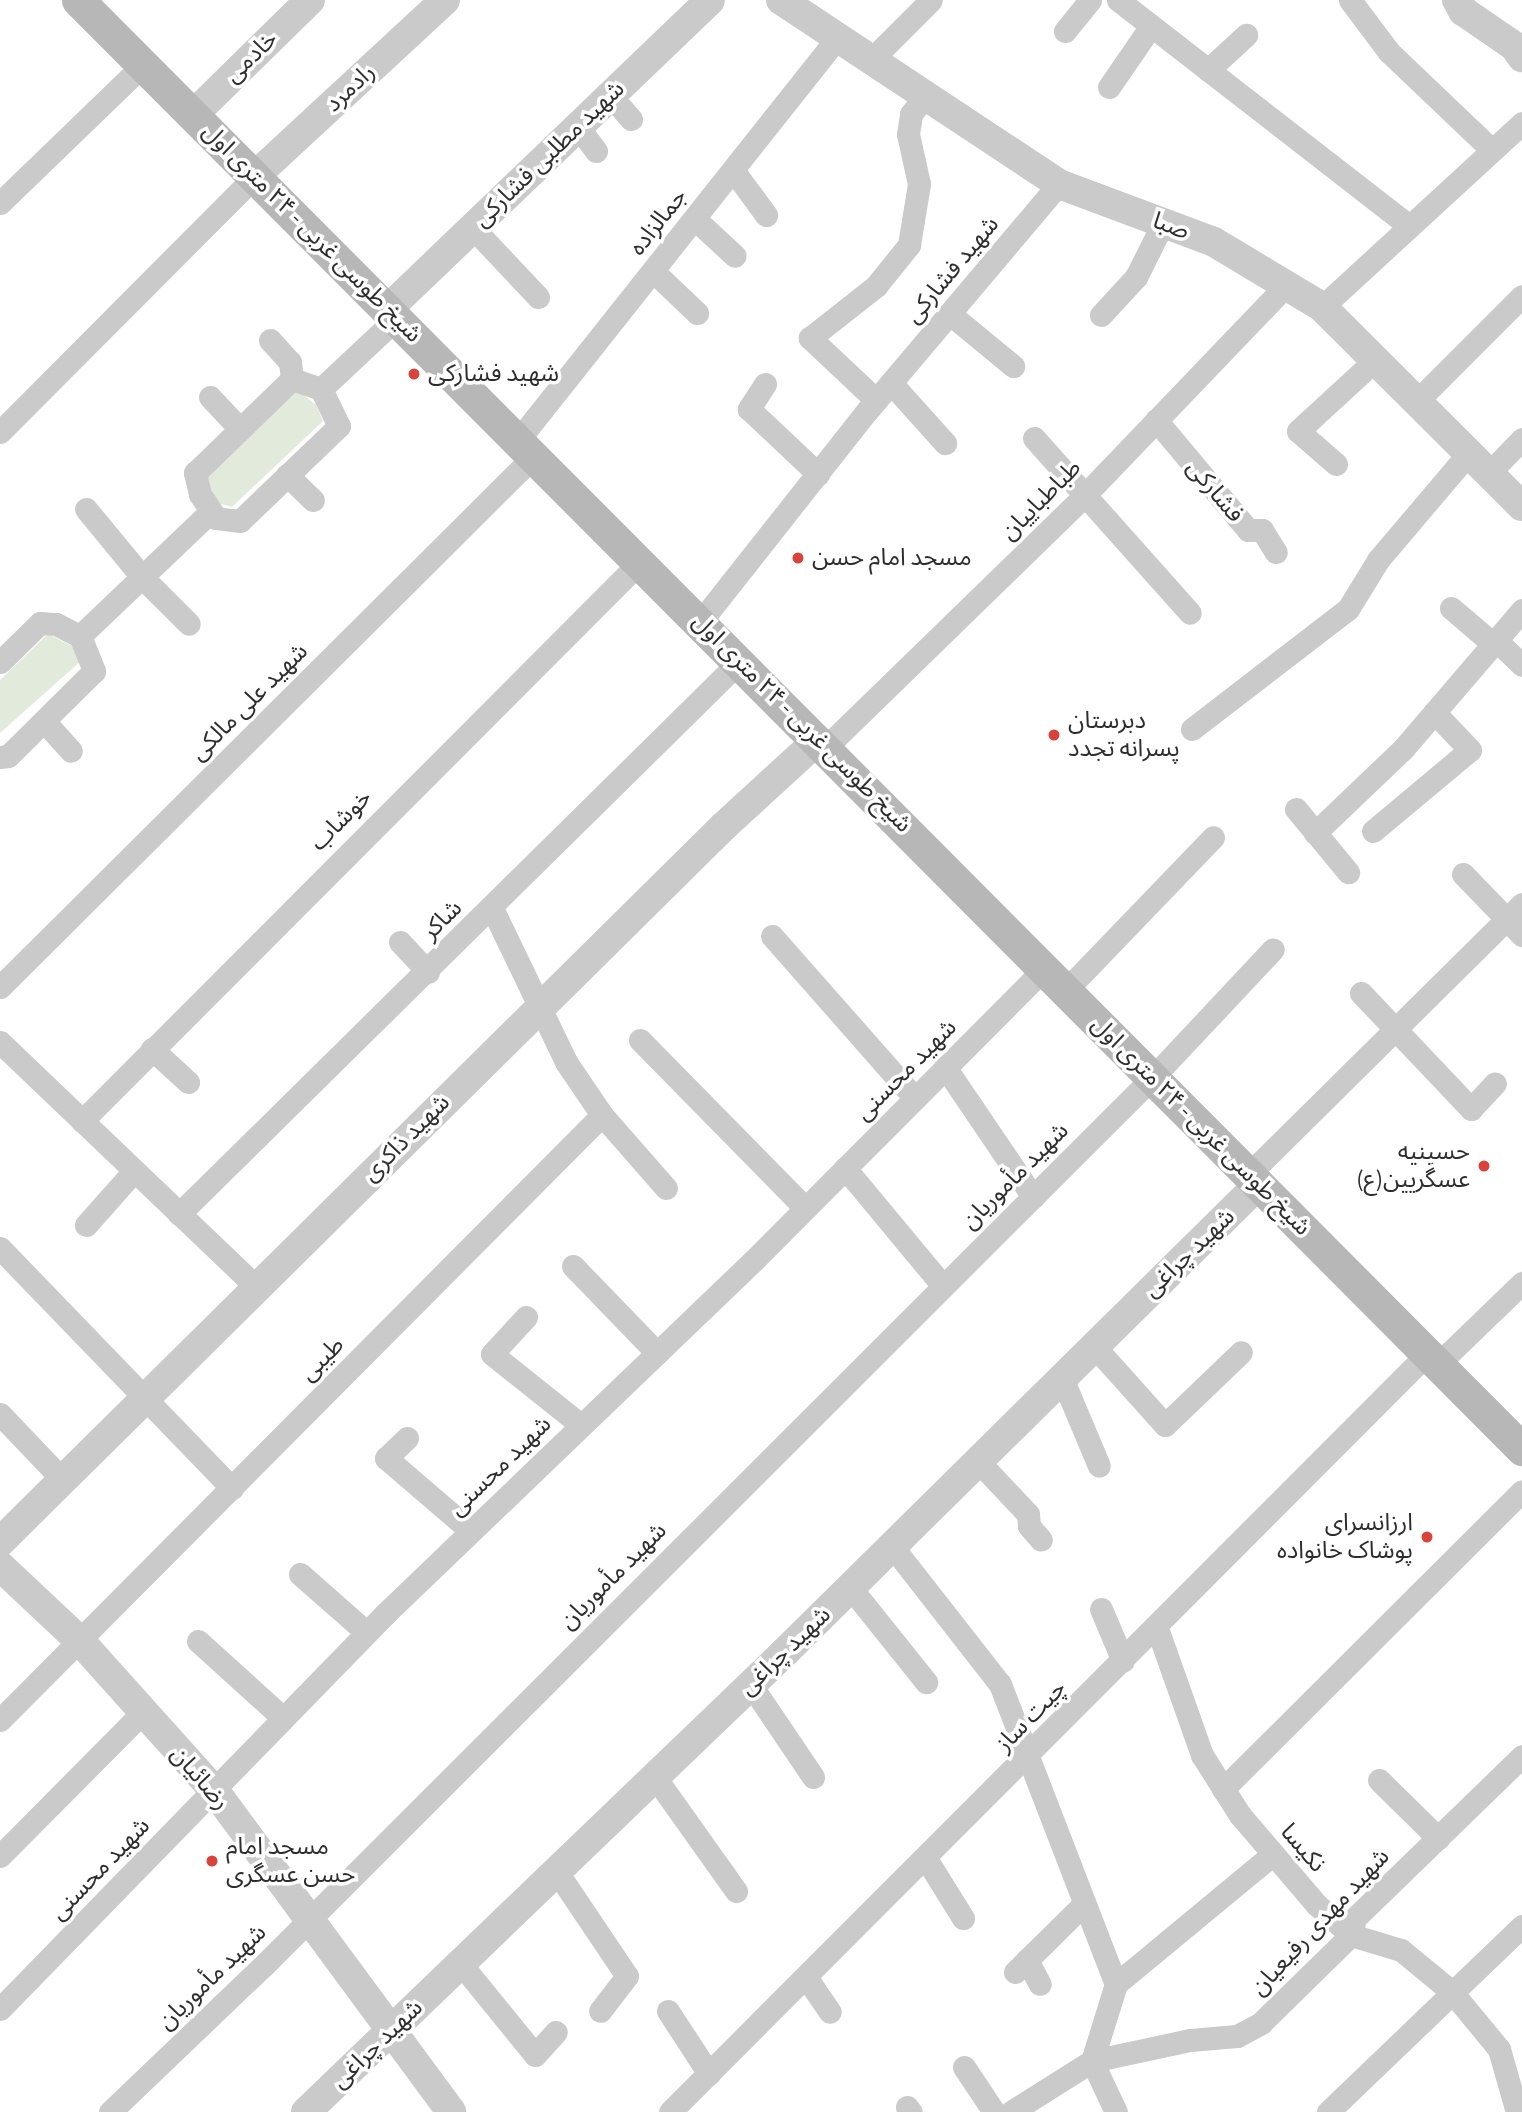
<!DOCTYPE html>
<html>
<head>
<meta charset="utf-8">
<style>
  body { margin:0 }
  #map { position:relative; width:1522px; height:2112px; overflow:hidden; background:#fff; font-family:"Source Sans 3","Noto Sans Arabic",sans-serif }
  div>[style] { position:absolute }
  .green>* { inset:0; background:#e1eadb }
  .minor>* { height:23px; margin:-11.5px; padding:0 11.5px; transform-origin:11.5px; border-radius:11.5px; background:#cacaca }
  .tertiary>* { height:30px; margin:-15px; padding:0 15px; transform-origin:15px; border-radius:15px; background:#cacaca }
  .secondary>* { height:33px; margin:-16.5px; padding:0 16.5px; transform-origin:16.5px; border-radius:16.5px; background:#b7b7b7 }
  .dots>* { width:19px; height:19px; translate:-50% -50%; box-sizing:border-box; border:4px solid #fff; border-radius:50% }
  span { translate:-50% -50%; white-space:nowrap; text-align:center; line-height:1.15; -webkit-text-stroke:7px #fff; paint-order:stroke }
  .street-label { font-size:24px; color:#2d2d2d }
  .poi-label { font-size:24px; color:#2d2d2d }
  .left { translate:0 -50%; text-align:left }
  .right { translate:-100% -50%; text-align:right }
</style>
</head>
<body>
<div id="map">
  <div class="green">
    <i style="clip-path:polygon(292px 391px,300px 392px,316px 405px,323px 421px,232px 507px,218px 503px,205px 477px)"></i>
    <i style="clip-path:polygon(48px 634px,72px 646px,83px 659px,0 733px,0 680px)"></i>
  </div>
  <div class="minor">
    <i style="left:1118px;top:0;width:368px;rotate:37.8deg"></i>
    <i style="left:1350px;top:0;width:65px;rotate:53.1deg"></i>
    <i style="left:1389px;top:52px;width:141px;rotate:43.6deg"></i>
    <i style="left:1065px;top:31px;width:40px;rotate:-51deg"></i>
    <i style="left:872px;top:59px;width:83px;rotate:-45deg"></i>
    <i style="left:1208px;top:70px;width:52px;rotate:-42.6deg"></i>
    <i style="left:1109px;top:87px;width:74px;rotate:-55.5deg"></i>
    <i style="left:610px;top:95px;width:32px;rotate:49deg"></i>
    <i style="left:578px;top:127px;width:30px;rotate:53deg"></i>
    <i style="left:733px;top:170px;width:56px;rotate:53.7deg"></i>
    <i style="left:0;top:203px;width:199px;rotate:-44deg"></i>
    <i style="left:695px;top:219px;width:54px;rotate:42.8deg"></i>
    <i style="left:473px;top:228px;width:95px;rotate:46.7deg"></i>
    <i style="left:653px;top:271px;width:61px;rotate:43.7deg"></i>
    <i style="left:1322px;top:307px;width:272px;rotate:-42.6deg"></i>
    <i style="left:950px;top:314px;width:82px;rotate:39.5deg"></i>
    <i style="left:1101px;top:315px;width:52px;rotate:-47.4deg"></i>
    <i style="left:1136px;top:277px;width:60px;rotate:-63.4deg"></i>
    <i style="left:270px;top:340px;width:30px;rotate:48deg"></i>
    <i style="left:290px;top:362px;width:17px;rotate:83deg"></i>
    <i style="left:292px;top:379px;width:31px;rotate:19deg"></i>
    <i style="left:321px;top:389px;width:41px;rotate:64.1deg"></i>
    <i style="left:339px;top:426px;width:137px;rotate:136.2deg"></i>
    <i style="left:240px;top:521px;width:24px;rotate:-173deg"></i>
    <i style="left:216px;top:518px;width:29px;rotate:-124deg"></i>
    <i style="left:200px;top:494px;width:22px;rotate:-103deg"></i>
    <i style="left:195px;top:473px;width:135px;rotate:-44.1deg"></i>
    <i style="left:891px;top:383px;width:81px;rotate:48deg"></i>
    <i style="left:765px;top:384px;width:30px;rotate:123deg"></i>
    <i style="left:749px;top:409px;width:95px;rotate:43.3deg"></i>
    <i style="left:321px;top:389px;width:104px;rotate:-43.1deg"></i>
    <i style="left:210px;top:397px;width:44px;rotate:46.8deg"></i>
    <i style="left:876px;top:400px;width:91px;rotate:-136.8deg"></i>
    <i style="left:810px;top:338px;width:84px;rotate:-38.2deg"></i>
    <i style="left:876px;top:286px;width:53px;rotate:-51.2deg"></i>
    <i style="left:909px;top:245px;width:62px;rotate:-80.7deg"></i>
    <i style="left:919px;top:184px;width:51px;rotate:-102.4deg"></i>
    <i style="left:908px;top:134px;width:20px;rotate:-81deg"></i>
    <i style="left:911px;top:114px;width:24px;rotate:-52deg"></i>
    <i style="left:1415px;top:403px;width:151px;rotate:-45deg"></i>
    <i style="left:1156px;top:420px;width:143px;rotate:50.1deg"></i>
    <i style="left:1248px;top:530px;width:14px"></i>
    <i style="left:1262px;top:530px;width:26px;rotate:58deg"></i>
    <i style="left:0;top:432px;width:361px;rotate:-45.1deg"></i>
    <i style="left:1034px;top:438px;width:234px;rotate:48.3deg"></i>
    <i style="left:519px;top:439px;width:513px;rotate:-51.57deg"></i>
    <i style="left:1336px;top:464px;width:50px;rotate:-139deg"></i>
    <i style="left:1298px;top:431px;width:103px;rotate:-42.6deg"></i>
    <i style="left:1488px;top:474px;width:49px;rotate:-45.8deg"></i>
    <i style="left:287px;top:475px;width:36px;rotate:44deg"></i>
    <i style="left:86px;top:509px;width:88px;rotate:50.5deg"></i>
    <i style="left:142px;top:577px;width:66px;rotate:45deg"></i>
    <i style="left:1451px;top:608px;width:54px;rotate:40.5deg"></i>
    <i style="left:701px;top:621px;width:268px;rotate:-51.7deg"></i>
    <i style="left:867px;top:411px;width:297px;rotate:-49.8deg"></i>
    <i style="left:80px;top:636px;width:178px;rotate:-43.6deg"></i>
    <i style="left:1496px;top:640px;width:36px;rotate:44deg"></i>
    <i style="left:0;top:662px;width:56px;rotate:-44.3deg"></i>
    <i style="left:40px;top:623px;width:16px;rotate:4deg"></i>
    <i style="left:56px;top:624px;width:27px;rotate:27deg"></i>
    <i style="left:80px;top:636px;width:38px;rotate:68deg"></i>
    <i style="left:94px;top:671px;width:121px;rotate:135.3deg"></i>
    <i style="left:8px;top:756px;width:8px;rotate:173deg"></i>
    <i style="left:44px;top:721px;width:40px;rotate:48deg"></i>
    <i style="left:1192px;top:729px;width:197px;rotate:-37.6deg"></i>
    <i style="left:1348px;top:609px;width:57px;rotate:-58.5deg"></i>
    <i style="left:1378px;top:560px;width:139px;rotate:-49.7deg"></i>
    <i style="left:826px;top:747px;width:359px;rotate:-44.2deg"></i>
    <i style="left:1083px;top:497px;width:295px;rotate:-46.2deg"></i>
    <i style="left:1296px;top:809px;width:82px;rotate:50.5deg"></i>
    <i style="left:1373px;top:831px;width:126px;rotate:-39.9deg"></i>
    <i style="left:1470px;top:750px;width:52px;rotate:-133.5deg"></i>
    <i style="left:1315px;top:833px;width:122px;rotate:-43.7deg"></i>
    <i style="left:1403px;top:749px;width:183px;rotate:-49.4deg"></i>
    <i style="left:1463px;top:874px;width:85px;rotate:46deg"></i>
    <i style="left:492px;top:908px;width:171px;rotate:64.3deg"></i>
    <i style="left:566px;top:1062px;width:64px;rotate:55.8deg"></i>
    <i style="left:602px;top:1115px;width:97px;rotate:48.8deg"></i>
    <i style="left:772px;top:936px;width:216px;rotate:48.6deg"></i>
    <i style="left:400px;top:942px;width:41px;rotate:47deg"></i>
    <i style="left:0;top:987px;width:754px;rotate:-44.84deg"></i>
    <i style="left:1066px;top:990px;width:212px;rotate:-46.1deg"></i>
    <i style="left:1361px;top:993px;width:160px;rotate:46.5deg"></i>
    <i style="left:1471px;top:1109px;width:35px;rotate:-47deg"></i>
    <i style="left:640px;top:1040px;width:235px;rotate:45.5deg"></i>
    <i style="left:0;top:1042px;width:354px;rotate:43.7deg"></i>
    <i style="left:152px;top:1049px;width:49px;rotate:42.5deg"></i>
    <i style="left:945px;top:1067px;width:157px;rotate:55.9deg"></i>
    <i style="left:82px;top:1121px;width:791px;rotate:-45.05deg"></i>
    <i style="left:845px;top:1168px;width:152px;rotate:50.3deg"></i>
    <i style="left:1249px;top:1174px;width:384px;rotate:-44.7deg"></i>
    <i style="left:179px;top:1214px;width:788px;rotate:-44.59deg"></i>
    <i style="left:86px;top:1225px;width:72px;rotate:-48.4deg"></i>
    <i style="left:0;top:1248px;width:334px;rotate:46deg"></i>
    <i style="left:573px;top:1266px;width:121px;rotate:46deg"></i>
    <i style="left:526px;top:1317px;width:50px;rotate:132.6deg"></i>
    <i style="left:492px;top:1354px;width:114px;rotate:38.6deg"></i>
    <i style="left:1094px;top:1346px;width:106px;rotate:48.1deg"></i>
    <i style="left:1165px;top:1425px;width:105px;rotate:-43.8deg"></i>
    <i style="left:1438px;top:1364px;width:117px;rotate:-44deg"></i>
    <i style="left:1062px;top:1378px;width:95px;rotate:67.2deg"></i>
    <i style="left:0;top:1414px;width:90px;rotate:46.4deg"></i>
    <i style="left:407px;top:1438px;width:29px;rotate:136deg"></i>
    <i style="left:386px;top:1458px;width:112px;rotate:40.7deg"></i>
    <i style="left:978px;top:1461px;width:73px;rotate:46.7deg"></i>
    <i style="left:1028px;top:1514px;width:12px;rotate:85deg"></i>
    <i style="left:1029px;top:1526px;width:18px;rotate:49deg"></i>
    <i style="left:892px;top:1546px;width:175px;rotate:52deg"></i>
    <i style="left:1000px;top:1684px;width:322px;rotate:68.9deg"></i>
    <i style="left:1116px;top:1984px;width:81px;rotate:107.3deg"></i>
    <i style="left:1092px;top:2061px;width:56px;rotate:64.8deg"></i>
    <i style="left:300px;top:1574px;width:88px;rotate:41.3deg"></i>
    <i style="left:850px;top:1587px;width:122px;rotate:51.3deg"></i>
    <i style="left:1101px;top:1609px;width:56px;rotate:67.1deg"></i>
    <i style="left:1157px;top:1628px;width:135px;rotate:70.5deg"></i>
    <i style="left:1202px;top:1755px;width:71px;rotate:57.7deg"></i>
    <i style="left:1240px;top:1815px;width:118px;rotate:49.5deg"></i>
    <i style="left:1317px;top:1905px;width:45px;rotate:41.4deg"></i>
    <i style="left:1351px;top:1935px;width:52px;rotate:16.7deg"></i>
    <i style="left:1401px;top:1950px;width:66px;rotate:39.5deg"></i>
    <i style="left:1452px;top:1992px;width:74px;rotate:50.5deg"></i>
    <i style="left:1499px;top:2049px;width:66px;rotate:74.1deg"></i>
    <i style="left:198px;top:1641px;width:115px;rotate:42.2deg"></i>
    <i style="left:751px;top:1685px;width:111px;rotate:56deg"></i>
    <i style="left:0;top:1720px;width:853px;rotate:-45.14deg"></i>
    <i style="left:655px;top:1777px;width:140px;rotate:54.6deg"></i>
    <i style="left:1379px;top:1780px;width:83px;rotate:44.5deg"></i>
    <i style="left:1223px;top:1789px;width:422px;rotate:-44.9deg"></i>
    <i style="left:0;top:1856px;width:202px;rotate:-45.2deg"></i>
    <i style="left:925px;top:1857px;width:72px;rotate:58.1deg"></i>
    <i style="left:557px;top:1872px;width:125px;rotate:56.1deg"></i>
    <i style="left:627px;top:1976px;width:44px;rotate:127.6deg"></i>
    <i style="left:1027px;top:1960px;width:27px;rotate:62deg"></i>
    <i style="left:461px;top:1964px;width:117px;rotate:50.9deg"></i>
    <i style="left:535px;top:2055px;width:31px;rotate:-48deg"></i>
    <i style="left:1015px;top:1972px;width:97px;rotate:-44.6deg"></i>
    <i style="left:806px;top:1977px;width:42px;rotate:55.6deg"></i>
    <i style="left:1116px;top:1984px;width:204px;rotate:-39.6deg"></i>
    <i style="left:0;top:2009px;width:552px;rotate:-45.73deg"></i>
    <i style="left:385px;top:1614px;width:510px;rotate:-43.81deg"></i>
    <i style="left:753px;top:1261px;width:414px;rotate:-45.1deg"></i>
    <i style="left:668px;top:2011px;width:75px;rotate:56.9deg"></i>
    <i style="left:964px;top:2067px;width:54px;rotate:56.3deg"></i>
    <i style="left:907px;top:2107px;width:6px;rotate:51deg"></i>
    <i style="left:110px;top:2112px;width:213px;rotate:-43.7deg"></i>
    <i style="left:264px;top:1965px;width:1257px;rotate:-44.97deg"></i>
    <i style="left:1153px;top:1077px;width:175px;rotate:-46.8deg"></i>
    <i style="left:670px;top:2112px;width:1071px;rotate:-45.04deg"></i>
    <i style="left:1011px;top:2112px;width:96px;rotate:-32.2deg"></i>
    <i style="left:1092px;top:2061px;width:100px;rotate:-12.1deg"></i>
    <i style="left:1190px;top:2040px;width:47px;rotate:-4.9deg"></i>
    <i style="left:1237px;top:2036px;width:27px;rotate:-28deg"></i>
    <i style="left:1261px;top:2023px;width:126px;rotate:-44.4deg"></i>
    <i style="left:1351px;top:1935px;width:17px;rotate:-77deg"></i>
    <i style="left:1355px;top:1918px;width:233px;rotate:-44.1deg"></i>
    <i style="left:1328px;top:2112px;width:269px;rotate:-43.8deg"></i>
  </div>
  <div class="tertiary">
    <i style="left:781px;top:0;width:333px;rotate:33.5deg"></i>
    <i style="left:1059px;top:184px;width:165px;rotate:20.5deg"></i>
    <i style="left:1214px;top:242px;width:126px;rotate:31deg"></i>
    <i style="left:1322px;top:307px;width:282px;rotate:44.9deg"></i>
    <i style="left:1457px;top:0;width:13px;rotate:61deg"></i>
    <i style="left:1463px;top:11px;width:62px;rotate:34.5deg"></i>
    <i style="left:1514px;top:46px;width:14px;rotate:54deg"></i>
    <i style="left:193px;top:115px;width:164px;rotate:-44.5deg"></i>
    <i style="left:255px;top:176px;width:259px;rotate:-42.8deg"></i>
    <i style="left:388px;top:309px;width:446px;rotate:-43.8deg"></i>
    <i style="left:0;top:1542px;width:1018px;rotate:-44.68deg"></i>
    <i style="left:724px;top:826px;width:127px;rotate:-42.5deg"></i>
    <i style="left:0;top:1566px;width:111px;rotate:43.2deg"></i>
    <i style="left:81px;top:1642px;width:199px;rotate:48.1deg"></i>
    <i style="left:214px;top:1790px;width:400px;rotate:53.6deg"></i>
    <i style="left:306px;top:2112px;width:663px;rotate:-43.84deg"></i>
    <i style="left:784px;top:1653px;width:668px;rotate:-44.64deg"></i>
  </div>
  <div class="secondary">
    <i style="left:78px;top:0;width:2046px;rotate:45.1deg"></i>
  </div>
  <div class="dots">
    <i style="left:414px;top:374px;background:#d8443b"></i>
    <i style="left:798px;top:558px;background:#d8443b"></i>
    <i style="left:1054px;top:735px;background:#d8443b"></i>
    <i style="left:1484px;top:1166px;background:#d8443b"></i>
    <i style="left:1427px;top:1537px;background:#d8443b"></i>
    <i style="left:212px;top:1861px;background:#d8443b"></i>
  </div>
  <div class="street-label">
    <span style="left:251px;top:57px;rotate:-44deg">خادمی</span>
    <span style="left:350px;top:88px;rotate:-43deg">رادمرد</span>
    <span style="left:549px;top:154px;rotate:-44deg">شهید مطلبی فشارکی</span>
    <span style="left:658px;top:222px;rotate:-52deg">جمالزاده</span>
    <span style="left:1171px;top:226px;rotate:20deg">صبا</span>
    <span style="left:312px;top:233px;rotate:45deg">شیخ طوسی غربی - ۲۴ متری اول</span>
    <span style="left:952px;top:270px;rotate:-50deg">شهید فشارکی</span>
    <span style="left:1215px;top:491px;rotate:50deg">فشارکی</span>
    <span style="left:1041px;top:500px;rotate:-45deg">طباطباییان</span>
    <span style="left:249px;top:702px;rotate:-45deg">شهید علی مالکی</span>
    <span style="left:802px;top:723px;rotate:45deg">شیخ طوسی غربی - ۲۴ متری اول</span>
    <span style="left:341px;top:820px;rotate:-45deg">خوشاب</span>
    <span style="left:442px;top:920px;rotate:-45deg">شاکر</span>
    <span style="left:906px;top:1070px;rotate:-45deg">شهید محسنی</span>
    <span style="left:1201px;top:1126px;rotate:45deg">شیخ طوسی غربی - ۲۴ متری اول</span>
    <span style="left:406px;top:1138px;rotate:-45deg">شهید ذاکری</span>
    <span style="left:1015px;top:1176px;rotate:-45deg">شهید مأموریان</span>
    <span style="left:1189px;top:1253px;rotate:-44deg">شهید چراغی</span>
    <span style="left:322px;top:1359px;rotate:-45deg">طیبی</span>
    <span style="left:500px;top:1466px;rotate:-44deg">شهید محسنی</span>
    <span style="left:613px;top:1576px;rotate:-45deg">شهید مأموریان</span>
    <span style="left:785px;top:1651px;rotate:-44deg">شهید چراغی</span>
    <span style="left:1031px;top:1716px;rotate:-46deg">چیت ساز</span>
    <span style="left:200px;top:1778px;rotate:49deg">رضائیان</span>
    <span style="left:1303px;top:1848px;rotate:49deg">نکیسا</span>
    <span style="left:100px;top:1869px;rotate:-46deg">شهید محسنی</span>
    <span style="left:1320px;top:1922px;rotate:-47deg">شهید مهدی رفیعیان</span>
    <span style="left:212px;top:1977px;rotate:-44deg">شهید مأموریان</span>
    <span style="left:377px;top:2044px;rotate:-44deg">شهید چراغی</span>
  </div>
  <div class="poi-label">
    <span class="left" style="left:428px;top:374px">شهید فشارکی</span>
    <span class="left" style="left:812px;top:558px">مسجد امام حسن</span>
    <span class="left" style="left:1068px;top:735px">دبرستان<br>پسرانه تجدد</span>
    <span class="right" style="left:1470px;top:1166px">حسینیه<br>عسگریین(ع)</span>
    <span class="right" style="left:1413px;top:1537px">ارزانسرای<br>پوشاک خانواده</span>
    <span class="left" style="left:226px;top:1861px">مسجد امام<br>حسن عسگری</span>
  </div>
</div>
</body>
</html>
